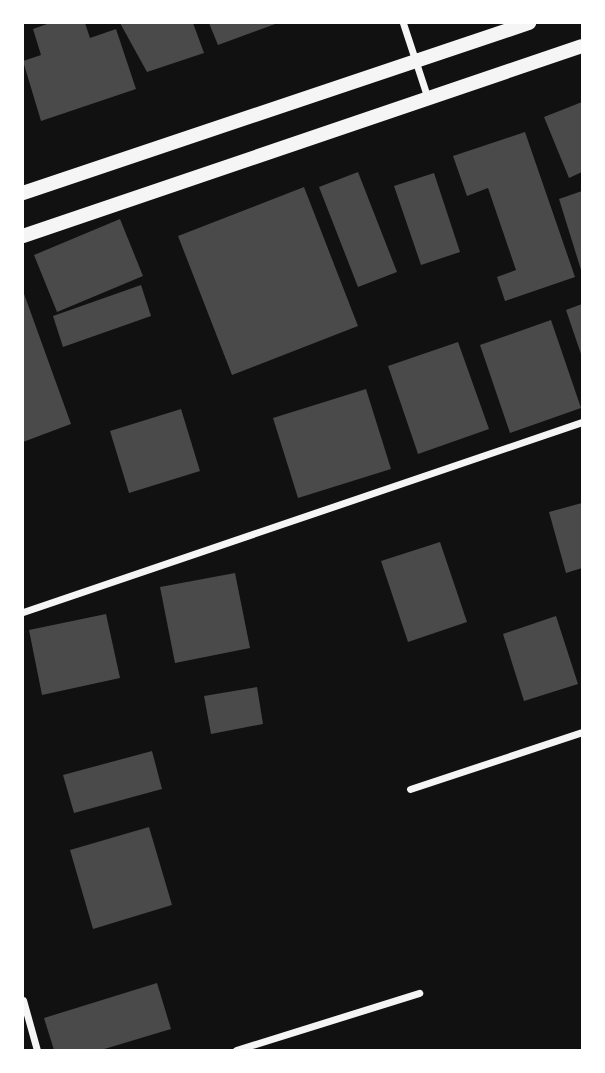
<!DOCTYPE html>
<html>
<head>
<meta charset="utf-8">
<style>
  body { margin:0 }
  #map { position:relative; width:605px; height:1073px; overflow:hidden; background:#111; font-family:Signika,sans-serif }
  div>[style] { position:absolute }
  .building>* { inset:0; background:#4a4a4a }
  .minor>* { height:7px; margin:-3.5px; padding:0 3.5px; transform-origin:3.5px; border-radius:3.5px; background:#f5f5f5 }
  .secondary>* { height:14px; margin:-7px; padding:0 7px; transform-origin:7px; border-radius:7px; background:#f5f5f5 }
  span { translate:-50% -50%; white-space:nowrap; text-align:center; line-height:1.15; -webkit-text-stroke:7px #fff; paint-order:stroke }
  .frame { position:absolute; inset:0; border:24px solid #fff; pointer-events:none }
</style>
</head>
<body>
<div id="map">
  <div class="building">
    <i style="clip-path:polygon(50px 23px,85px 23px,90px 38px,116px 29px,136px 89px,41px 121px,23px 61px,41px 55px,33px 29px)"></i>
    <i style="clip-path:polygon(120px 23px,193px 23px,204px 53px,147px 72px)"></i>
    <i style="clip-path:polygon(209px 23px,278px 23px,218px 45px)"></i>
    <i style="clip-path:polygon(582px 102px,582px 172px,569px 178px,544px 117px)"></i>
    <i style="clip-path:polygon(525px 132px,575px 277px,505px 301px,497px 277px,516px 270px,488px 188px,467px 196px,453px 156px)"></i>
    <i style="clip-path:polygon(358px 172px,397px 272px,358px 287px,319px 187px)"></i>
    <i style="clip-path:polygon(434px 173px,460px 252px,421px 265px,394px 186px)"></i>
    <i style="clip-path:polygon(304px 187px,358px 326px,232px 375px,178px 236px)"></i>
    <i style="clip-path:polygon(582px 191px,582px 273px,559px 199px)"></i>
    <i style="clip-path:polygon(120px 219px,143px 276px,57px 312px,34px 255px)"></i>
    <i style="clip-path:polygon(141px 285px,151px 316px,63px 347px,53px 316px)"></i>
    <i style="clip-path:polygon(23px 291px,71px 424px,23px 442px)"></i>
    <i style="clip-path:polygon(582px 304px,582px 357px,566px 310px)"></i>
    <i style="clip-path:polygon(551px 320px,581px 408px,510px 433px,480px 345px)"></i>
    <i style="clip-path:polygon(458px 342px,489px 429px,418px 454px,388px 366px)"></i>
    <i style="clip-path:polygon(366px 389px,391px 469px,298px 498px,273px 418px)"></i>
    <i style="clip-path:polygon(181px 409px,200px 471px,129px 493px,110px 431px)"></i>
    <i style="clip-path:polygon(582px 503px,582px 568px,566px 573px,549px 512px)"></i>
    <i style="clip-path:polygon(440px 542px,467px 622px,408px 642px,381px 561px)"></i>
    <i style="clip-path:polygon(235px 573px,250px 648px,175px 663px,160px 587px)"></i>
    <i style="clip-path:polygon(106px 614px,120px 678px,42px 695px,29px 630px)"></i>
    <i style="clip-path:polygon(556px 616px,578px 684px,524px 701px,503px 634px)"></i>
    <i style="clip-path:polygon(257px 687px,263px 724px,211px 734px,204px 696px)"></i>
    <i style="clip-path:polygon(152px 751px,162px 789px,74px 813px,63px 775px)"></i>
    <i style="clip-path:polygon(149px 827px,172px 905px,93px 929px,70px 850px)"></i>
    <i style="clip-path:polygon(157px 983px,171px 1029px,101px 1050px,54px 1050px,44px 1018px)"></i>
  </div>
  <div class="minor">
    <i style="left:403px;top:23px;width:80px;rotate:71.8deg"></i>
    <i style="left:23px;top:612px;width:590px;rotate:-18.77deg"></i>
    <i style="left:410px;top:789px;width:181px;rotate:-18.3deg"></i>
    <i style="left:23px;top:1000px;width:52px;rotate:74.4deg"></i>
    <i style="left:236px;top:1050px;width:192px;rotate:-17.3deg"></i>
  </div>
  <div class="secondary">
    <i style="left:23px;top:193px;width:534px;rotate:-18.57deg"></i>
    <i style="left:23px;top:236px;width:590px;rotate:-18.77deg"></i>
  </div>
  <div class="frame"></div>
</div>
</body>
</html>
